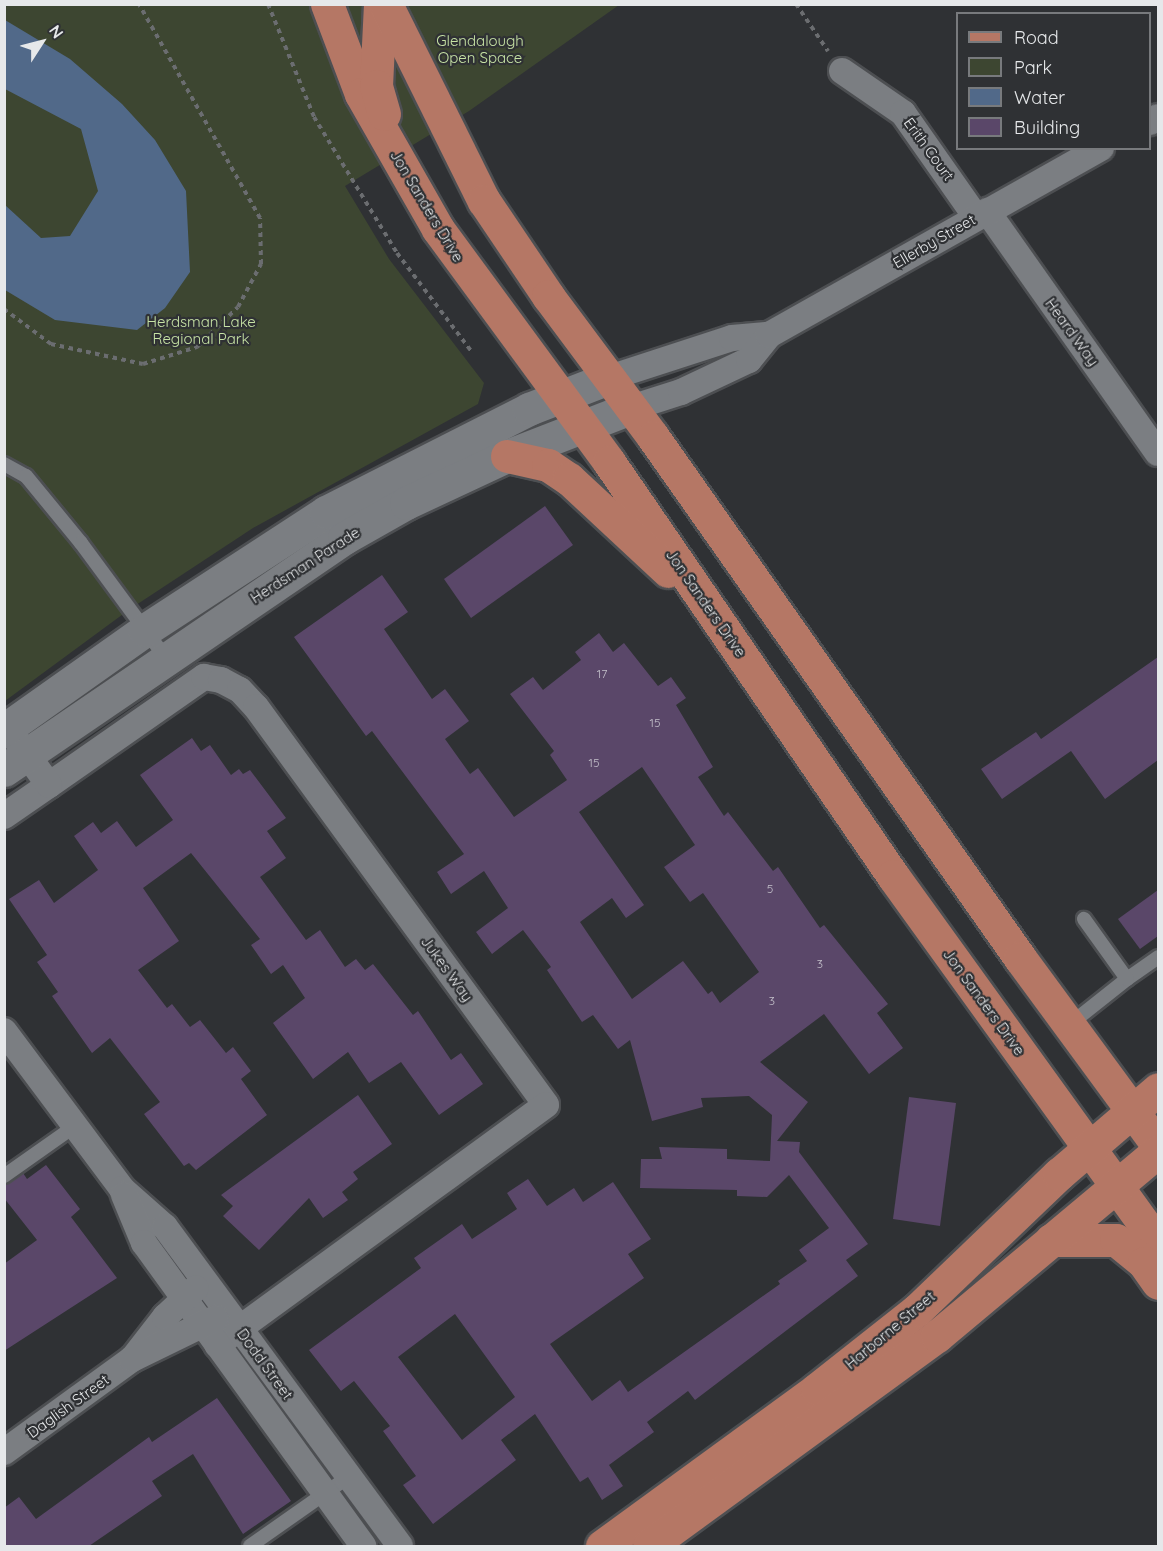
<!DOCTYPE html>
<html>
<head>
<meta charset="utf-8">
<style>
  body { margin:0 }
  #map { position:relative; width:1163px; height:1551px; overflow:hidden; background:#2f3134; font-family:Quicksand,sans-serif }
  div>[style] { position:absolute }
  .green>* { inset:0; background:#3d4631 }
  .water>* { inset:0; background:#516989 }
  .building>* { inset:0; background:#5a4769 }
  .path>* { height:4px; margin-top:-2px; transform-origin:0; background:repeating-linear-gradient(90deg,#6b6d70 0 4.5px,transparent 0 9px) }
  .roads { filter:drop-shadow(2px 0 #4d4f52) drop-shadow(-2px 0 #4d4f52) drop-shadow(0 2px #4d4f52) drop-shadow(0 -2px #4d4f52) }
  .lane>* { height:14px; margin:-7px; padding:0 7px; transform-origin:7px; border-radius:7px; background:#7b7e82 }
  .street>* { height:26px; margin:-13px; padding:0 13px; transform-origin:13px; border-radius:13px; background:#7b7e82 }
  .secondary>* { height:33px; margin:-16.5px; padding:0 16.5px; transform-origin:16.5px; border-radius:16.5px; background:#7b7e82 }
  .primary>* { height:33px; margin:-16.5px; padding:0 16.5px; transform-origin:16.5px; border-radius:16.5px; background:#b57765 }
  span { translate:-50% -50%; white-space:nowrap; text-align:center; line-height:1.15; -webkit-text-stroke:4.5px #2f3134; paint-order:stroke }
  .number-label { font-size:12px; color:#c3c0ca }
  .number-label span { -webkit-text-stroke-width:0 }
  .park-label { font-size:15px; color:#c7e3a5 }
  .street-label { font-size:15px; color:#e6e8ea }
  .frame { position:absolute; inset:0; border:6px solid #e6e8ea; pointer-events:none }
  .legend { position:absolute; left:956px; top:12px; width:195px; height:138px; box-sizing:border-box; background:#2f3134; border:2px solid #787a7d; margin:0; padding:8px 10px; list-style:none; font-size:18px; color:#e6e8ea }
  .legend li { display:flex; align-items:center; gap:12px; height:30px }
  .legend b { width:30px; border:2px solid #787a7d }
  .north { position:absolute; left:12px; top:12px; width:60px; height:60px; -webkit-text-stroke:4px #2f3134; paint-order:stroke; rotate:54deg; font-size:16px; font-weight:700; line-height:24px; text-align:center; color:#e6e8ea }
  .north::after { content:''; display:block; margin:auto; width:21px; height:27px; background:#e6e8ea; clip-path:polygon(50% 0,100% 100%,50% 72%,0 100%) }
</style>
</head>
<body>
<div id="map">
  <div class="green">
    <i style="clip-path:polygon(5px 5px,619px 5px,469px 111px,345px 186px,389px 259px,484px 383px,478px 404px,253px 528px,130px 609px,5px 701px)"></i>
  </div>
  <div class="water">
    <i style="clip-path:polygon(5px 20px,70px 59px,122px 104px,155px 140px,186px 191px,190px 272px,165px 308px,137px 330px,55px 320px,5px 290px,5px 205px,41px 238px,70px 236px,98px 191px,81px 129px,5px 89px)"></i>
  </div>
  <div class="building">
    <i style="clip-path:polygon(545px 506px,573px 545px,471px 618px,444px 579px)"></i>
    <i style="clip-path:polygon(evenodd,382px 575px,408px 612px,384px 629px,432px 699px,445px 689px,469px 721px,445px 739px,470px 774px,478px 768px,514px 817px,567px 780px,550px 755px,554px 751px,510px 694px,533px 677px,543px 690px,581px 660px,575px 652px,599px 633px,613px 652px,624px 643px,658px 686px,671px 677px,686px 698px,676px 705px,713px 767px,698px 777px,724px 816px,728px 812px,773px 871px,778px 867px,820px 928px,824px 925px,888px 1004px,877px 1013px,903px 1048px,869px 1074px,824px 1014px,760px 1062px,808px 1102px,777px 1141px,800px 1142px,799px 1152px,868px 1244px,846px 1260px,858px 1276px,695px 1400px,688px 1391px,647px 1422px,654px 1432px,609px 1465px,623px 1486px,602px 1500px,588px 1477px,580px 1482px,535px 1414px,501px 1440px,516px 1460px,433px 1524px,403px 1485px,416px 1476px,383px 1431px,390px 1426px,354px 1381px,341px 1391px,309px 1350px,421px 1268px,414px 1258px,462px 1224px,472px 1239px,517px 1209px,507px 1193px,528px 1179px,547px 1206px,574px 1188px,583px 1202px,613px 1182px,651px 1239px,628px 1254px,644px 1278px,550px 1344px,592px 1401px,620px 1380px,628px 1392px,780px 1284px,778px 1281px,807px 1261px,799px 1250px,829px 1228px,789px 1175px,767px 1197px,737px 1196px,737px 1190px,640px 1188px,641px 1159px,662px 1159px,659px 1147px,727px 1149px,727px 1159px,770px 1161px,772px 1115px,749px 1096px,701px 1098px,703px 1107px,652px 1121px,630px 1040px,618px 1049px,593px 1015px,582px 1022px,547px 970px,551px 967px,523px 930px,492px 954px,476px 932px,508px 908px,484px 871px,451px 894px,437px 872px,464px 854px,372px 731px,366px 736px,294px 637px,382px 575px,642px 767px,695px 845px,664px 867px,690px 902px,703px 893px,759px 972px,720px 1003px,712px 991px,708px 994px,683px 961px,632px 999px,580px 922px,612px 898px,626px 918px,644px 905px,579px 812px,642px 767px,382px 575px,455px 1314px,515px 1397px,462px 1440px,398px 1357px,455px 1314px)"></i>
    <i style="clip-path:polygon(1158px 657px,1158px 760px,1105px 799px,1071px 751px,1002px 799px,981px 769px,1036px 732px,1041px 739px)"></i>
    <i style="clip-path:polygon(192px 738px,201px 751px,210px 745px,231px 775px,239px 769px,243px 774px,250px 770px,286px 818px,267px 831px,286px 858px,260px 877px,306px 940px,320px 930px,345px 967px,356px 959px,365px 970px,373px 964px,413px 1015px,418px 1011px,451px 1060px,461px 1053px,483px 1084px,439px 1115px,401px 1062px,369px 1083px,348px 1052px,313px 1079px,273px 1023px,305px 998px,283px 965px,271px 974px,251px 945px,260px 939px,191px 853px,143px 888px,179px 941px,138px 970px,167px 1008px,172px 1004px,190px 1027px,200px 1020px,226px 1053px,233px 1047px,251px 1071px,241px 1079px,267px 1115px,196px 1170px,189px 1163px,184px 1166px,144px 1114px,160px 1102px,110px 1038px,92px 1053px,52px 996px,58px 992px,37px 962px,47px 955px,9px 899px,39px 880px,54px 903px,98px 870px,74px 836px,93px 822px,101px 833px,117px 821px,136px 847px,173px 820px,140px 775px)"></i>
    <i style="clip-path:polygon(1158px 890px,1158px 936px,1140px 949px,1118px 919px)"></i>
    <i style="clip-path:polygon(358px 1095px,392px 1144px,353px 1172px,358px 1179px,342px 1192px,348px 1200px,323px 1218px,309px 1198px,259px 1250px,223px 1216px,233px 1206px,221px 1195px)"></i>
    <i style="clip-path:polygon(909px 1097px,956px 1103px,940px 1226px,893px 1219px)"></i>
    <i style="clip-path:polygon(46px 1165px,80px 1209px,71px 1217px,117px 1278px,4px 1351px,4px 1264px,37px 1240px,4px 1198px,4px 1185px,23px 1173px,27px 1179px)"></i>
    <i style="clip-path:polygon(217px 1398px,291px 1501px,243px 1534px,193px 1454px,152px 1481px,162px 1496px,89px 1546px,4px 1546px,4px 1508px,19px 1497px,36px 1519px,149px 1437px,152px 1442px)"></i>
  </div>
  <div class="path">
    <i style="left:268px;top:4px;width:122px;rotate:67.8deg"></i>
    <i style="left:314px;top:117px;width:159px;rotate:58.6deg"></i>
    <i style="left:397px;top:253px;width:124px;rotate:52.9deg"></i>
    <i style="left:796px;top:4px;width:57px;rotate:55.8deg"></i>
    <i style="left:4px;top:309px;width:59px;rotate:36.7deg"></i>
    <i style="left:51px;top:344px;width:94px;rotate:12.3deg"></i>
    <i style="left:143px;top:364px;width:57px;rotate:-17.5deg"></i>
    <i style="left:197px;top:347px;width:57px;rotate:-44.3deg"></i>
    <i style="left:238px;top:307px;width:49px;rotate:-61.9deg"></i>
    <i style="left:261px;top:264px;width:46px;rotate:-91.2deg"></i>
    <i style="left:260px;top:218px;width:246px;rotate:-119.5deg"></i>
  </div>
  <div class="roads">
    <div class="lane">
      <i style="left:4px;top:464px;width:25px;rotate:29deg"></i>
      <i style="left:26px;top:476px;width:87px;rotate:50.6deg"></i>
      <i style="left:81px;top:543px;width:142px;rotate:53.6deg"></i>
      <i style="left:1127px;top:979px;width:38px;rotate:-35deg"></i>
      <i style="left:1069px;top:1025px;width:74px;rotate:-38.4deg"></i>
      <i style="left:1127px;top:979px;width:74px;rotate:-125.6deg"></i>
      <i style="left:4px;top:1176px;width:87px;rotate:-35.2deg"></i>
      <i style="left:250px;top:1546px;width:120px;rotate:-35.1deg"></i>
    </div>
    <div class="street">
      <i style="left:842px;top:71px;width:74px;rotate:34.5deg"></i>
      <i style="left:903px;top:113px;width:127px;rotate:54.9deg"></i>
      <i style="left:1150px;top:122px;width:9px;rotate:-32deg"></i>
      <i style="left:987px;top:211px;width:296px;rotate:54.8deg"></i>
      <i style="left:609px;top:378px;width:129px;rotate:-18deg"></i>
      <i style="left:732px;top:338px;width:37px;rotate:-5deg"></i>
      <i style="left:631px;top:408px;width:52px;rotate:-17.7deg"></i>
      <i style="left:681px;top:392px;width:75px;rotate:-25.2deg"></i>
      <i style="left:749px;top:360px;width:32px;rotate:-51deg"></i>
      <i style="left:769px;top:335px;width:381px;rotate:-29.4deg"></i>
      <i style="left:49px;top:785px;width:189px;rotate:-34.9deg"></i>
      <i style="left:204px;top:677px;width:17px;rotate:10deg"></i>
      <i style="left:221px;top:680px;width:21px;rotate:28deg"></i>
      <i style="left:240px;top:690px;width:23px;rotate:47deg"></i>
      <i style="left:256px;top:707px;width:492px;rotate:53.9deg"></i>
      <i style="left:546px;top:1105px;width:407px;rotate:143.9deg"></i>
      <i style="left:4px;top:816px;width:55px;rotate:-34.6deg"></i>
      <i style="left:49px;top:785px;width:54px;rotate:-126deg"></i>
      <i style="left:4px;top:1031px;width:197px;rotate:53.2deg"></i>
      <i style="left:122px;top:1189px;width:57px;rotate:41.5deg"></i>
      <i style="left:165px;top:1227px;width:396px;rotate:53.6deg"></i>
      <i style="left:124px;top:1195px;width:52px;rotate:67.4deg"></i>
      <i style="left:144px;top:1243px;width:374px;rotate:54.1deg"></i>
      <i style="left:134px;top:1357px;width:51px;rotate:-52.2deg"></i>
      <i style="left:165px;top:1317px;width:42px;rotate:-43.1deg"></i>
      <i style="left:4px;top:1452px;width:158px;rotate:-36deg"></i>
      <i style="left:132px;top:1359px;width:93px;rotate:-26deg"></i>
    </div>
    <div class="secondary">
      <i style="left:4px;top:730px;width:173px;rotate:-35.3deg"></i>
      <i style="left:145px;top:630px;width:216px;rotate:-33.1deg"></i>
      <i style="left:326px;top:512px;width:228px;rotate:-26.9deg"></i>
      <i style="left:529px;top:409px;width:86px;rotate:-21.2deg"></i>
      <i style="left:4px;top:770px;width:412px;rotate:-34.3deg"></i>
      <i style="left:344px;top:538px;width:71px;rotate:-29.4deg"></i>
      <i style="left:406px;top:503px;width:111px;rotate:-25deg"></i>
      <i style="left:507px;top:456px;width:133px;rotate:-21.2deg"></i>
    </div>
    <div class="primary">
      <i style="left:327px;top:4px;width:96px;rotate:69.3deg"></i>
      <i style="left:361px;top:94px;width:155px;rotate:60.3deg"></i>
      <i style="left:438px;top:229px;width:289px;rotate:53.7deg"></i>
      <i style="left:609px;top:462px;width:502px;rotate:55.55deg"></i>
      <i style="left:893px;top:876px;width:453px;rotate:54.2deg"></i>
      <i style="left:380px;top:4px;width:82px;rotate:92.8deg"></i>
      <i style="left:376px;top:86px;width:29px;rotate:74deg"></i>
      <i style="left:386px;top:4px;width:220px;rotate:63.6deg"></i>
      <i style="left:484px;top:201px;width:115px;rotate:56deg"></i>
      <i style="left:548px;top:296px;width:176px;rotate:53.3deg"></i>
      <i style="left:653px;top:437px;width:637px;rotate:54.84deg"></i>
      <i style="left:1020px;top:958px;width:233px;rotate:53.7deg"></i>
      <i style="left:507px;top:456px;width:42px;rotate:12.4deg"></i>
      <i style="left:548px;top:465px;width:25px;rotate:34deg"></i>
      <i style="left:569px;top:479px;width:135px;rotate:42.9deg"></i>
      <i style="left:1051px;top:1240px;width:65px"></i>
      <i style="left:1116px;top:1240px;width:36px;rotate:39deg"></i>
      <i style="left:1144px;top:1263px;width:24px;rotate:55deg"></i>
      <i style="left:602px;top:1546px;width:266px;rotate:-36.1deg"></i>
      <i style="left:817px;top:1389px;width:127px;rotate:-38.3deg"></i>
      <i style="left:917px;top:1310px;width:197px;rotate:-43.8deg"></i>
      <i style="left:1059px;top:1174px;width:130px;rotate:-40.6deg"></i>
      <i style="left:649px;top:1546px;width:356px;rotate:-36.1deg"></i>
      <i style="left:937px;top:1336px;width:288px;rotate:-39.9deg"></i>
    </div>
  </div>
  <div class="number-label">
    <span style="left:602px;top:674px">17</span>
    <span style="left:655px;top:723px">15</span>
    <span style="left:594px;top:763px">15</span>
    <span style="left:770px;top:889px">5</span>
    <span style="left:820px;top:964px">3</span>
    <span style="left:772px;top:1001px">3</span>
  </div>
  <div class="park-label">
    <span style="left:480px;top:49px">Glendalough<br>Open Space</span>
    <span style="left:201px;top:330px">Herdsman Lake<br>Regional Park</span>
  </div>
  <div class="street-label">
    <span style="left:929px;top:149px;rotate:54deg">Erith Court</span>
    <span style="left:427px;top:206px;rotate:59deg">Jon Sanders Drive</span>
    <span style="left:934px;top:241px;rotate:-30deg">Ellerby Street</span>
    <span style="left:1072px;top:332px;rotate:54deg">Heard Way</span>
    <span style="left:305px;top:565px;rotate:-33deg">Herdsman Parade</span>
    <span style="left:706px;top:603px;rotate:55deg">Jon Sanders Drive</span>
    <span style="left:447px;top:969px;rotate:54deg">Jukes Way</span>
    <span style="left:984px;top:1002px;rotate:54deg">Jon Sanders Drive</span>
    <span style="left:890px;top:1330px;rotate:-40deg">Harborne Street</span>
    <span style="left:265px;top:1364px;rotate:54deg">Dodd Street</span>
    <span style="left:68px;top:1406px;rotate:-36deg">Daglish Street</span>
  </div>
  <div class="frame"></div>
  <ul class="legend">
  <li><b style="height:8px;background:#b57765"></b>Road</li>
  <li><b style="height:16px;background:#3d4631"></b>Park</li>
  <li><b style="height:16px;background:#516989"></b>Water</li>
  <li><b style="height:16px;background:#5a4769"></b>Building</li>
  </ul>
  <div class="north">N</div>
</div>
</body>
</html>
